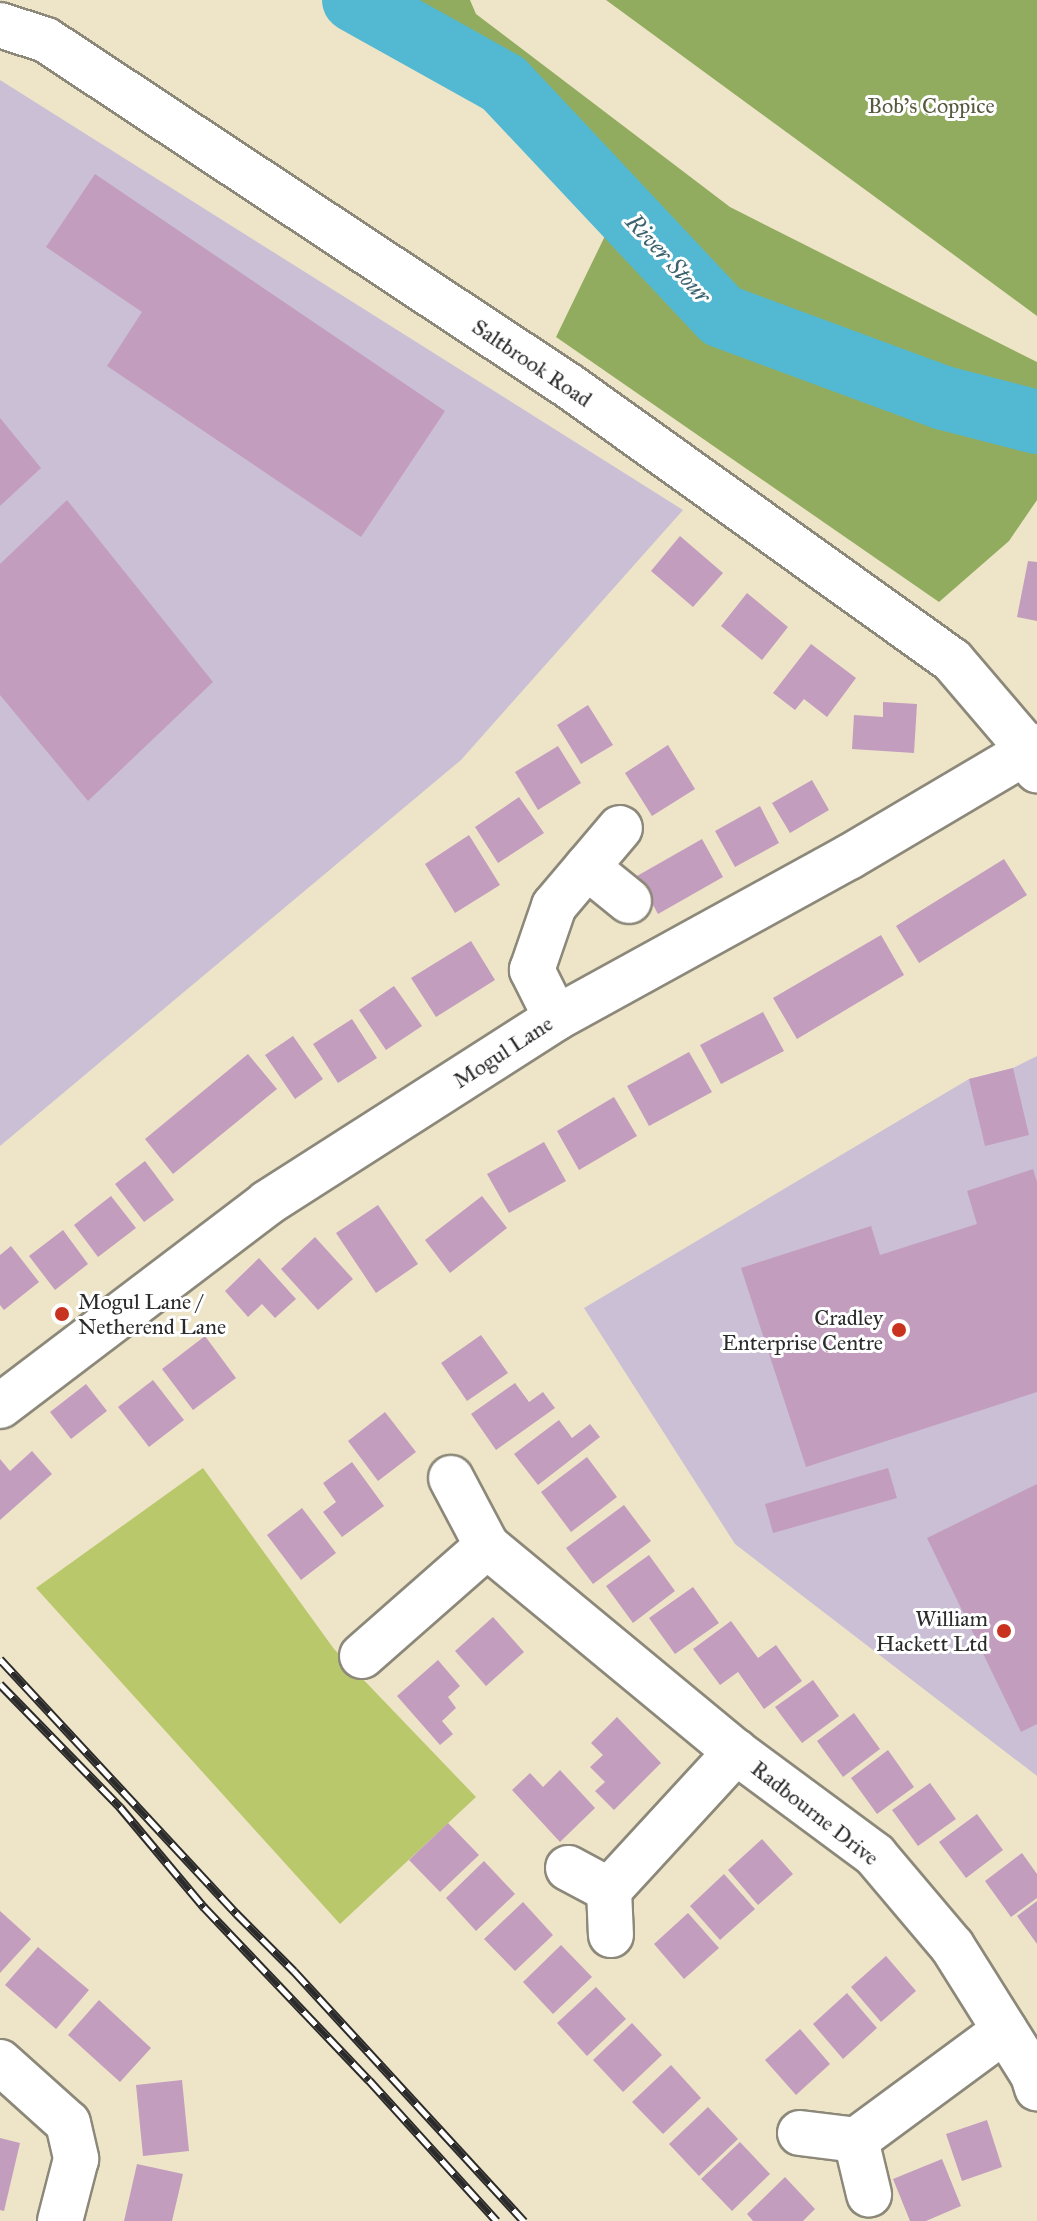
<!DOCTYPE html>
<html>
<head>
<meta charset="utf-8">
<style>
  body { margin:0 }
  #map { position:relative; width:1037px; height:2221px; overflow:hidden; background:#eee5c8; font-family:"IM FELL Great Primer",serif }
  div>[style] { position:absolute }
  .industrial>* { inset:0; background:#cbbfd5 }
  .green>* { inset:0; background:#b9c86b }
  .forest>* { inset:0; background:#92ac5f }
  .river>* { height:64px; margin:-32px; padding:0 32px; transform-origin:32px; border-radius:32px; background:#53b8d1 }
  .building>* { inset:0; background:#c29dbe }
  .roads { filter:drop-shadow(2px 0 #8c887a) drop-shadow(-2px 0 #8c887a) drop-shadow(0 2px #8c887a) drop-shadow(0 -2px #8c887a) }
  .minor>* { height:44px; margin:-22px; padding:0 22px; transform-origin:22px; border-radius:22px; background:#fff }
  .rail>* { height:9px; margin-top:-4.5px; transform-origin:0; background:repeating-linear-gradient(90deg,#fff 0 18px,#2b2b2b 0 36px); box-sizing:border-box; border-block:2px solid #2b2b2b }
  .dots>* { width:22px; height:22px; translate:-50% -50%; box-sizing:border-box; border:4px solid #fff; border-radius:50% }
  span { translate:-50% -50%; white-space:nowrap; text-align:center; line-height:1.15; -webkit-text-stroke:6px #fff; paint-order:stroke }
  .park-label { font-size:22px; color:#565a3e }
  .street-label { font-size:22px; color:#2b2b2b }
  .poi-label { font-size:22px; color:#2b2b2b }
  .left { translate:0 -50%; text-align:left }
  .right { translate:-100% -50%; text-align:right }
  .water-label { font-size:24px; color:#3b636d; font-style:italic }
</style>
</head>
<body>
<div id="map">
  <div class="industrial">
    <i style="clip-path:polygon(0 80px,683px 510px,461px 760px,0 1146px)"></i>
    <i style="clip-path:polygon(1037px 1056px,1037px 1776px,735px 1544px,584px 1308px,969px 1079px,1013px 1068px)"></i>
  </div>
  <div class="green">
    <i style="clip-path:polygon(203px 1468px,334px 1649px,476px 1797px,340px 1924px,36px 1588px)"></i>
  </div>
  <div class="forest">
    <i style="clip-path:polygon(353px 0,470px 0,476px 14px,730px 207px,1037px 362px,1037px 500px,1009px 541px,939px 602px,556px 337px,619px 207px,504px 84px)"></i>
    <i style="clip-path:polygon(606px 0,1037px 0,1037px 316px,882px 202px)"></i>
  </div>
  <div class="river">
    <i style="left:354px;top:0;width:172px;rotate:29.2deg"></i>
    <i style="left:504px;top:84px;width:318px;rotate:46.8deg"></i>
    <i style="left:722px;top:316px;width:237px;rotate:20.3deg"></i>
    <i style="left:944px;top:398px;width:96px;rotate:14.5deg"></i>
  </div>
  <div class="building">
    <i style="clip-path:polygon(95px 174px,445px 411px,361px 537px,107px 366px,142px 312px,46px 247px)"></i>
    <i style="clip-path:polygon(0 418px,41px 468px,0 506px)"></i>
    <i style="clip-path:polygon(67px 500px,213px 682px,88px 801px,0 695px,0 564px)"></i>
    <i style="clip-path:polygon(680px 536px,723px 573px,693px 607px,651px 571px)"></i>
    <i style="clip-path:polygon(1028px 561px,1037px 562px,1037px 621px,1017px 617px)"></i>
    <i style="clip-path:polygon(747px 593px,788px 627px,762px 660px,721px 626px)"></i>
    <i style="clip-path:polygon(811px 644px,856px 678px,827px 717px,804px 699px,795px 710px,773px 693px)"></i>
    <i style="clip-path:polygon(883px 702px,917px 704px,914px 753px,852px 749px,854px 715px,883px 717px)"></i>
    <i style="clip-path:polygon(588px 705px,613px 745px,581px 764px,557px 725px)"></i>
    <i style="clip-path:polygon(668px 745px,695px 789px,652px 816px,625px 773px)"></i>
    <i style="clip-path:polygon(558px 746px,581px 783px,538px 810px,515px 772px)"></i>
    <i style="clip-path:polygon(812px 780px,829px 810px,790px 833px,772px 803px)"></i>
    <i style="clip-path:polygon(519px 797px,544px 833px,498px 863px,475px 827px)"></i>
    <i style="clip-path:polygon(760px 806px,779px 843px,735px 867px,715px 831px)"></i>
    <i style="clip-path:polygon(469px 835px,500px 885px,455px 913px,425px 864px)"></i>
    <i style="clip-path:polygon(702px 839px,723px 877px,658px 914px,637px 876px)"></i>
    <i style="clip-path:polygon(1004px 859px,1027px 895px,919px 963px,896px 926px)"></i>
    <i style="clip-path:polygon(881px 935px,904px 975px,797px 1039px,773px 998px)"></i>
    <i style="clip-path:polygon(471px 941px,495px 980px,436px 1017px,411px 978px)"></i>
    <i style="clip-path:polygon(394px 986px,422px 1026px,386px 1050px,359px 1010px)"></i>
    <i style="clip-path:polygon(763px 1012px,784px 1051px,721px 1084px,700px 1045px)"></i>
    <i style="clip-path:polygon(352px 1019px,377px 1058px,338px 1083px,313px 1044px)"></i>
    <i style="clip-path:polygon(293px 1036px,323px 1079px,295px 1099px,265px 1055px)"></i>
    <i style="clip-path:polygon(689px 1052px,712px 1092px,649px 1126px,627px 1086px)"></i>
    <i style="clip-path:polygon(248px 1054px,277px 1089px,173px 1174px,145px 1139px)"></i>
    <i style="clip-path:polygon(1013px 1068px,1029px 1135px,985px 1146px,969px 1079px)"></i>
    <i style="clip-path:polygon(614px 1097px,637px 1136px,579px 1170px,557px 1131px)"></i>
    <i style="clip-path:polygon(544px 1142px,566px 1181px,509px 1213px,487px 1174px)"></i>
    <i style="clip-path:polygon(145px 1161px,174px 1200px,144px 1222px,115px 1184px)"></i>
    <i style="clip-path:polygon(1033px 1169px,1037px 1182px,1037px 1392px,806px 1467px,741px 1268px,871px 1226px,880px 1255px,977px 1224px,967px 1191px)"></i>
    <i style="clip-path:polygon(111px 1196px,136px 1228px,98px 1257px,74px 1225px)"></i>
    <i style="clip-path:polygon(482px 1196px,507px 1228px,450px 1273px,425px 1240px)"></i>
    <i style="clip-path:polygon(378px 1205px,418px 1264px,376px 1293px,336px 1233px)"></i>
    <i style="clip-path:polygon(63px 1230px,88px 1264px,55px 1290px,29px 1256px)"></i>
    <i style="clip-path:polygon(315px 1237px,353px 1279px,318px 1310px,281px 1269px)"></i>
    <i style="clip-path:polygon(11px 1246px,39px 1282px,4px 1310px,0 1305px,0 1255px)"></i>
    <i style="clip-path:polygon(259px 1258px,296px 1299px,275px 1318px,262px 1304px,248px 1317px,225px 1291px)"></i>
    <i style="clip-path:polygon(481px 1335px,508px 1373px,467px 1401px,441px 1363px)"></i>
    <i style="clip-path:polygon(205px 1336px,236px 1378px,193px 1410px,162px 1369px)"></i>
    <i style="clip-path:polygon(153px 1380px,184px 1420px,149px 1447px,118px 1407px)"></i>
    <i style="clip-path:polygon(515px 1383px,529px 1402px,543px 1392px,555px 1408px,496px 1450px,471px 1414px)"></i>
    <i style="clip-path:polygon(86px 1384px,107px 1411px,71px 1439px,50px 1412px)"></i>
    <i style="clip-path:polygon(385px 1412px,416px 1452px,378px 1481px,348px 1441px)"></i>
    <i style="clip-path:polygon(559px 1420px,572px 1438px,590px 1424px,600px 1437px,538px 1485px,514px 1454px)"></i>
    <i style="clip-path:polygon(32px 1451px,52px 1474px,0 1520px,0 1459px,10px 1471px)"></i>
    <i style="clip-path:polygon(587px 1457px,617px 1497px,571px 1532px,541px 1492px)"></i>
    <i style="clip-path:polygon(352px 1462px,384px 1506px,342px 1537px,323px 1512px,336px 1502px,323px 1483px)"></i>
    <i style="clip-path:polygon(888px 1468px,897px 1498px,773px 1533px,765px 1504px)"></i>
    <i style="clip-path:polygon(1037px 1484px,1037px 1724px,1021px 1732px,927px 1538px)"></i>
    <i style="clip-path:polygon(624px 1505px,651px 1541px,593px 1584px,566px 1548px)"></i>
    <i style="clip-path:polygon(302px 1508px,336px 1553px,301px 1580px,267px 1535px)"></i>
    <i style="clip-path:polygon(649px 1555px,675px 1591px,633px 1623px,606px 1586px)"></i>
    <i style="clip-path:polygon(693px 1587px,719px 1623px,675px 1654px,649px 1618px)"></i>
    <i style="clip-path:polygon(493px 1617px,524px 1652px,486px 1686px,455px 1651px)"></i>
    <i style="clip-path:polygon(731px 1621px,758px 1658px,776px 1645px,802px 1681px,764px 1709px,738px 1672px,720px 1685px,693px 1649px)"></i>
    <i style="clip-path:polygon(438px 1660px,460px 1686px,448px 1697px,456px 1708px,442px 1721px,453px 1734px,440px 1745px,397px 1696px)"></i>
    <i style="clip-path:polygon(813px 1680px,839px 1716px,802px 1743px,775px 1707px)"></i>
    <i style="clip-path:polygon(854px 1713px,880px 1749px,843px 1777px,817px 1741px)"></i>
    <i style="clip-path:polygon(617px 1717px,661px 1763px,614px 1810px,595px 1791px,605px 1782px,590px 1767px,603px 1755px,591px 1743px)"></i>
    <i style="clip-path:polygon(888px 1750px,914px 1787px,877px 1814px,851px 1778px)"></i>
    <i style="clip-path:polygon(560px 1770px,595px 1808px,560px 1842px,512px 1790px,530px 1773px,543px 1787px)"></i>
    <i style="clip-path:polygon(930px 1783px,956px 1819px,918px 1846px,892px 1810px)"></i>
    <i style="clip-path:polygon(977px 1814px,1003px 1850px,966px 1878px,939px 1842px)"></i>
    <i style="clip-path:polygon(448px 1823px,479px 1855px,440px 1892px,409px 1860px)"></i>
    <i style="clip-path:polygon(762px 1839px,793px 1874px,758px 1905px,728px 1870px)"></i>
    <i style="clip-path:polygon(1022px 1853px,1037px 1874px,1037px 1898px,1011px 1917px,985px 1881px)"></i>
    <i style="clip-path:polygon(484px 1861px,515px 1894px,476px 1931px,446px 1898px)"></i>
    <i style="clip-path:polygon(724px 1874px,755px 1909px,720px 1940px,690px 1906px)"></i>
    <i style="clip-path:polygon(1037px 1901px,1037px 1944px,1017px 1916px)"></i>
    <i style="clip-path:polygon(523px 1902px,553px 1935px,515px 1971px,484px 1939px)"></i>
    <i style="clip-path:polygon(0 1911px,31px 1939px,0 1973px)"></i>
    <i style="clip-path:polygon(688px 1913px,719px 1948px,684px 1979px,654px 1944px)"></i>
    <i style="clip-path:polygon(561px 1945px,592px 1977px,553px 2014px,523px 1982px)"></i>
    <i style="clip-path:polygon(38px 1947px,89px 1990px,56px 2029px,5px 1985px)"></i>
    <i style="clip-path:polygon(886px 1956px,916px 1991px,881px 2022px,851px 1987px)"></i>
    <i style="clip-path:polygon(596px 1987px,626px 2019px,587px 2056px,557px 2023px)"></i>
    <i style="clip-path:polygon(847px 1993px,877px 2028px,843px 2059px,813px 2024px)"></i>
    <i style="clip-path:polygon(99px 2000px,151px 2048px,120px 2082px,68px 2035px)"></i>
    <i style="clip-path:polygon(632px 2023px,662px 2055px,623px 2092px,593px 2060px)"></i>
    <i style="clip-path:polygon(800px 2029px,830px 2064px,796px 2095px,765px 2060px)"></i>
    <i style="clip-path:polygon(671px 2065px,701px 2098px,663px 2134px,632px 2102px)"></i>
    <i style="clip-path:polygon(182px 2080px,189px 2151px,143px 2156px,136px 2085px)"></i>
    <i style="clip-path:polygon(708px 2107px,738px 2139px,699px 2176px,669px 2144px)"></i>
    <i style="clip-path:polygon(987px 2120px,1002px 2167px,962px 2181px,946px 2134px)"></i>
    <i style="clip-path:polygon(0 2138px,20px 2143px,4px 2211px,0 2210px)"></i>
    <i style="clip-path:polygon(740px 2142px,770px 2174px,732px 2211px,701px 2179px)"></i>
    <i style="clip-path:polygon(942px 2159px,961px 2206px,926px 2221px,910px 2221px,893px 2179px)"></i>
    <i style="clip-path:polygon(137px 2164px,183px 2174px,172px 2221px,124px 2221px)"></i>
    <i style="clip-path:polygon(785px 2177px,815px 2209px,803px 2221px,753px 2221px,747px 2214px)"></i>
  </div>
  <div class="roads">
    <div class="minor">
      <i style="left:0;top:25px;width:48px;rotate:18.1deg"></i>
      <i style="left:46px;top:40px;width:627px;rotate:33.49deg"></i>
      <i style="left:569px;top:386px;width:471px;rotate:35.6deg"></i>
      <i style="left:952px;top:660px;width:118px;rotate:49.5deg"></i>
      <i style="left:1029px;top:750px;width:22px;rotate:68deg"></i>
      <i style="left:587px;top:867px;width:54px;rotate:39deg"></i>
      <i style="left:556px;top:1018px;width:54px;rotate:-116.6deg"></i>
      <i style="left:532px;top:970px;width:68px;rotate:-71deg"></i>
      <i style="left:554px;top:906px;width:102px;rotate:-49.8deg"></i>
      <i style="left:0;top:1406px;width:335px;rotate:-37.2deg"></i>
      <i style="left:267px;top:1203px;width:343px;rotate:-32.6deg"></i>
      <i style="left:556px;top:1018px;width:334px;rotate:-28.8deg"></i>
      <i style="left:849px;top:857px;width:218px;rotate:-30.6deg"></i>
      <i style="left:451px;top:1478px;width:77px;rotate:62.1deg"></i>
      <i style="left:487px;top:1546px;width:323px;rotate:39.6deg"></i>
      <i style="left:736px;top:1752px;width:173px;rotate:36.5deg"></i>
      <i style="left:875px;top:1855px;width:119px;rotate:49.8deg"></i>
      <i style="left:952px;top:1946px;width:152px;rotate:57.9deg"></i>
      <i style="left:1033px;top:2075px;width:14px;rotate:73deg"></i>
      <i style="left:362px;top:1656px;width:167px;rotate:-41.3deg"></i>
      <i style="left:568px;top:1868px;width:47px;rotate:28.2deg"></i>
      <i style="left:609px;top:1890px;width:45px;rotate:87.5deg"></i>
      <i style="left:609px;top:1890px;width:188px;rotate:-47.4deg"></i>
      <i style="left:0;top:2062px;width:91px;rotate:41.9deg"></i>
      <i style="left:68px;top:2123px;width:37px;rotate:77deg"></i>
      <i style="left:76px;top:2159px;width:64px;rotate:104.5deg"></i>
      <i style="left:800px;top:2133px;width:56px;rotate:7.1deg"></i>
      <i style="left:856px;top:2140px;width:56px;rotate:76.5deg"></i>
      <i style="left:856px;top:2140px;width:185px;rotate:-36.4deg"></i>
    </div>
  </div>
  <div class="rail">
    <i style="left:0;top:1659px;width:347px;rotate:47.1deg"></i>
    <i style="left:236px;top:1913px;width:82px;rotate:45deg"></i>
    <i style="left:294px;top:1971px;width:340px;rotate:47.4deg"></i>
    <i style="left:0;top:1684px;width:172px;rotate:45.7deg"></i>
    <i style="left:120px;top:1807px;width:131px;rotate:50deg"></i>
    <i style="left:204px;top:1907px;width:239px;rotate:46.4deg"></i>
    <i style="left:369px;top:2080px;width:190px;rotate:47.8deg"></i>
  </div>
  <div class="dots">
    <i style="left:62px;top:1314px;background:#c8321e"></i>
    <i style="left:899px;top:1330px;background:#c8321e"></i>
    <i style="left:1004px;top:1631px;background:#c8321e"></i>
  </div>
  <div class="park-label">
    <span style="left:931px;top:106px">Bob's Coppice</span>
  </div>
  <div class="street-label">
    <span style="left:532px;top:363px;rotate:34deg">Saltbrook Road</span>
    <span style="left:503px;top:1052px;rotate:-33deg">Mogul Lane</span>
    <span style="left:815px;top:1813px;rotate:38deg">Radbourne Drive</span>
  </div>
  <div class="poi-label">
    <span class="left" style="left:78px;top:1314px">Mogul Lane /<br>Netherend Lane</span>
    <span class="right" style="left:883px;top:1330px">Cradley<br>Enterprise Centre</span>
    <span class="right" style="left:988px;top:1631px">William<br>Hackett Ltd</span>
  </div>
  <div class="water-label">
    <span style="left:668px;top:259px;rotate:47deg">River Stour</span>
  </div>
</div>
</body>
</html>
